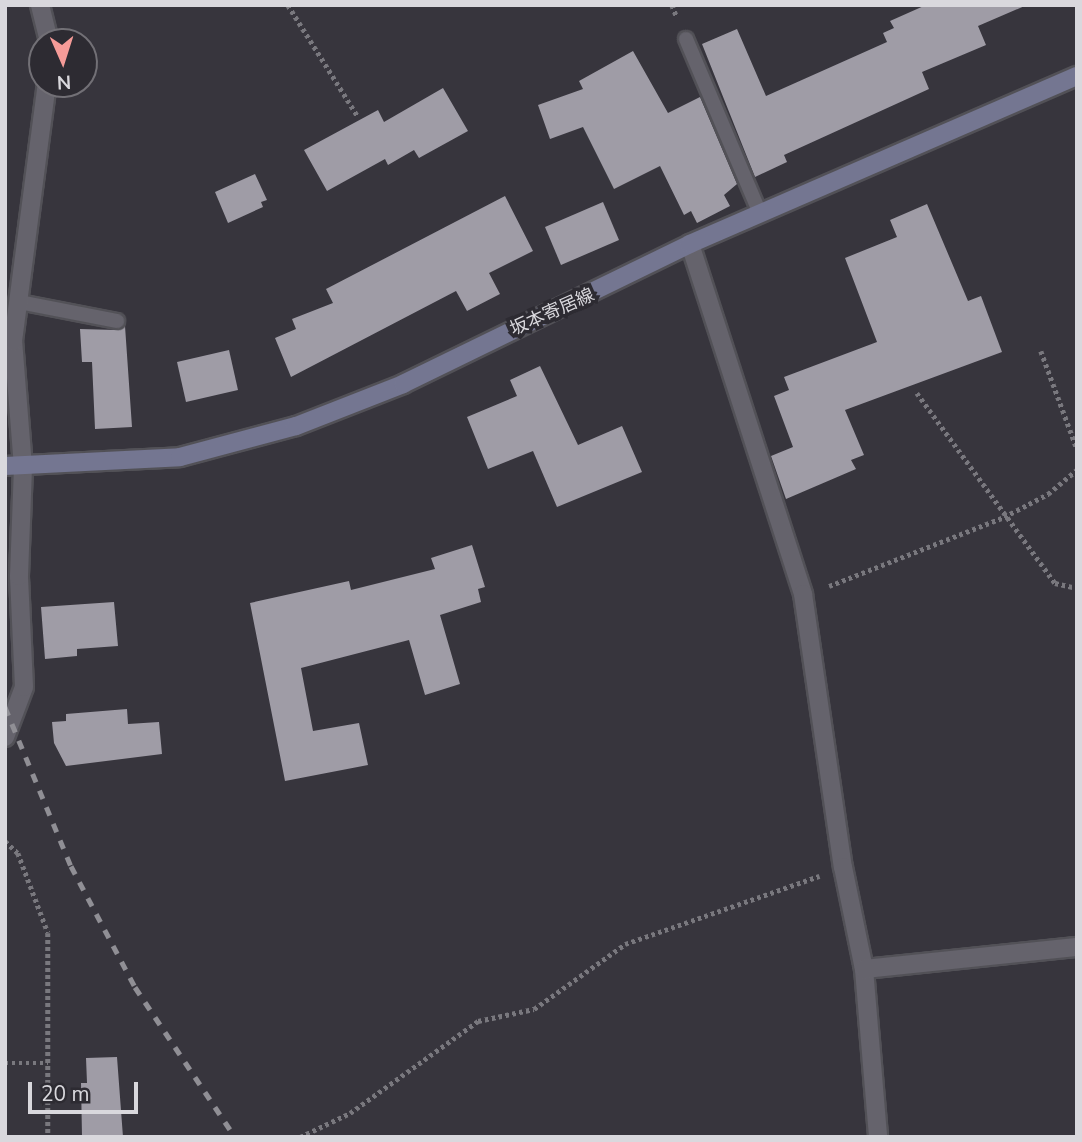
<!DOCTYPE html>
<html>
<head>
<meta charset="utf-8">
<style>
  body { margin:0 }
  #map { position:relative; width:1082px; height:1142px; overflow:hidden; background:#37353d; font-family:"Nunito Sans","Noto Sans JP",sans-serif }
  div>[style] { position:absolute }
  .building>* { inset:0; background:#9f9ca6 }
  .path>* { height:4.5px; margin-top:-2.25px; transform-origin:0; background:repeating-linear-gradient(90deg,#79787e 0 3.5px,transparent 0 7px) }
  .roads { filter:drop-shadow(2px 0 #525157) drop-shadow(-2px 0 #525157) drop-shadow(0 2px #525157) drop-shadow(0 -2px #525157) }
  .service>* { height:14px; margin:-7px; padding:0 7px; transform-origin:7px; border-radius:7px; background:#65636c }
  .minor>* { height:18px; margin:-9px; padding:0 9px; transform-origin:9px; border-radius:9px; background:#65636c }
  .secondary>* { height:18px; margin:-9px; padding:0 9px; transform-origin:9px; border-radius:9px; background:#747691 }
  .rail>* { height:5px; margin-top:-2.5px; transform-origin:0; background:repeating-linear-gradient(90deg,#908f95 0 9px,transparent 0 18px) }
  span { translate:-50% -50%; white-space:nowrap; text-align:center; line-height:1.15; -webkit-text-stroke:7px #2d2b32; paint-order:stroke }
  .street-label { font-size:18px; color:#d9d8dd }
  .frame { position:absolute; inset:0; border:7px solid #d9d8dd; pointer-events:none }
  .north { position:absolute; left:28px; top:28px; width:70px; height:70px; box-sizing:border-box; background:#2d2b32; border:2px solid #727076; border-radius:50%; rotate:177deg; font-size:19px; font-weight:700; line-height:28px; text-align:center; color:#d9d8dd }
  .north::after { content:''; display:block; margin:auto; width:24px; height:32px; background:#f59b98; clip-path:polygon(50% 0,100% 100%,50% 72%,0 100%) }
  .scale { position:absolute; left:28px; top:1082px; width:110px; height:32px; box-sizing:border-box; border:4px solid #d9d8dd; border-top:0; padding-left:9px; font-size:21px; line-height:24px; white-space:nowrap; color:#d9d8dd; -webkit-text-stroke:5px #2d2b32; paint-order:stroke }
</style>
</head>
<body>
<div id="map">
  <div class="building">
    <i style="clip-path:polygon(926px 5px,1027px 5px,978px 26px,986px 45px,922px 72px,929px 89px,784px 155px,787px 162px,755px 177px,702px 44px,737px 29px,766px 96px,887px 42px,883px 33px,894px 28px,890px 21px)"></i>
    <i style="clip-path:polygon(633px 51px,668px 113px,700px 97px,737px 184px,724px 195px,730px 206px,697px 223px,691px 211px,684px 215px,660px 166px,614px 189px,583px 127px,550px 139px,538px 105px,583px 89px,579px 81px)"></i>
    <i style="clip-path:polygon(443px 88px,468px 131px,419px 158px,414px 150px,388px 165px,385px 159px,327px 191px,304px 150px,378px 110px,384px 122px)"></i>
    <i style="clip-path:polygon(255px 174px,267px 200px,261px 202px,263px 207px,228px 223px,215px 192px)"></i>
    <i style="clip-path:polygon(505px 196px,533px 251px,489px 273px,500px 294px,467px 311px,456px 291px,291px 377px,275px 338px,296px 329px,292px 319px,333px 303px,326px 289px)"></i>
    <i style="clip-path:polygon(603px 202px,619px 240px,561px 265px,545px 227px)"></i>
    <i style="clip-path:polygon(927px 204px,968px 301px,981px 296px,1002px 352px,845px 410px,864px 455px,851px 460px,856px 469px,786px 499px,771px 456px,793px 447px,774px 396px,789px 390px,784px 377px,877px 342px,845px 258px,897px 237px,890px 220px)"></i>
    <i style="clip-path:polygon(125px 326px,132px 427px,95px 429px,92px 362px,82px 362px,80px 329px,116px 330px)"></i>
    <i style="clip-path:polygon(229px 350px,238px 390px,186px 402px,177px 362px)"></i>
    <i style="clip-path:polygon(540px 366px,578px 445px,622px 426px,642px 472px,557px 507px,533px 451px,488px 469px,467px 417px,517px 396px,510px 380px)"></i>
    <i style="clip-path:polygon(472px 545px,485px 587px,478px 589px,481px 602px,440px 615px,460px 684px,425px 695px,409px 640px,301px 668px,313px 731px,359px 723px,368px 765px,285px 781px,250px 603px,349px 581px,351px 590px,435px 569px,431px 558px)"></i>
    <i style="clip-path:polygon(114px 602px,118px 646px,77px 649px,77px 656px,45px 659px,41px 607px)"></i>
    <i style="clip-path:polygon(127px 709px,128px 724px,159px 722px,162px 754px,66px 766px,54px 743px,52px 722px,66px 721px,66px 714px)"></i>
    <i style="clip-path:polygon(117px 1057px,123px 1137px,82px 1137px,81px 1083px,87px 1083px,86px 1058px)"></i>
  </div>
  <div class="path">
    <i style="left:288px;top:5px;width:130px;rotate:57.9deg"></i>
    <i style="left:672px;top:5px;width:11px;rotate:68deg"></i>
    <i style="left:1041px;top:351px;width:104px;rotate:69.8deg"></i>
    <i style="left:917px;top:393px;width:235px;rotate:54deg"></i>
    <i style="left:1055px;top:583px;width:23px;rotate:13deg"></i>
    <i style="left:829px;top:586px;width:188px;rotate:-21.5deg"></i>
    <i style="left:1004px;top:517px;width:50px;rotate:-27.6deg"></i>
    <i style="left:1048px;top:494px;width:38px;rotate:-40deg"></i>
    <i style="left:5px;top:841px;width:18px;rotate:43deg"></i>
    <i style="left:18px;top:853px;width:85px;rotate:69.4deg"></i>
    <i style="left:48px;top:933px;width:204px;rotate:90deg"></i>
    <i style="left:5px;top:1063px;width:43px"></i>
    <i style="left:300px;top:1137px;width:55px;rotate:-25.6deg"></i>
    <i style="left:350px;top:1113px;width:158px;rotate:-35.7deg"></i>
    <i style="left:478px;top:1021px;width:57px;rotate:-12.1deg"></i>
    <i style="left:534px;top:1009px;width:112px;rotate:-35.5deg"></i>
    <i style="left:625px;top:944px;width:206px;rotate:-19.3deg"></i>
  </div>
  <div class="roads">
    <div class="service">
      <i style="left:686px;top:39px;width:189px;rotate:67deg"></i>
      <i style="left:19px;top:302px;width:100px;rotate:11deg"></i>
    </div>
    <div class="minor">
      <i style="left:40px;top:5px;width:38px;rotate:76deg"></i>
      <i style="left:690px;top:244px;width:368px;rotate:72.1deg"></i>
      <i style="left:803px;top:594px;width:276px;rotate:81.7deg"></i>
      <i style="left:843px;top:867px;width:104px;rotate:78.4deg"></i>
      <i style="left:864px;top:969px;width:169px;rotate:85.2deg"></i>
      <i style="left:5px;top:737px;width:53px;rotate:-69.2deg"></i>
      <i style="left:24px;top:687px;width:111px;rotate:-92.6deg"></i>
      <i style="left:19px;top:576px;width:109px;rotate:-87.9deg"></i>
      <i style="left:23px;top:467px;width:126px;rotate:-94.5deg"></i>
      <i style="left:13px;top:341px;width:259px;rotate:-82.5deg"></i>
      <i style="left:864px;top:969px;width:214px;rotate:-5.9deg"></i>
    </div>
    <div class="secondary">
      <i style="left:5px;top:466px;width:175px;rotate:-2.9deg"></i>
      <i style="left:180px;top:457px;width:120px;rotate:-15deg"></i>
      <i style="left:296px;top:426px;width:115px;rotate:-21.4deg"></i>
      <i style="left:403px;top:384px;width:319px;rotate:-26deg"></i>
      <i style="left:690px;top:244px;width:422px;rotate:-23.5deg"></i>
    </div>
  </div>
  <div class="rail">
    <i style="left:5px;top:707px;width:172px;rotate:67.5deg"></i>
    <i style="left:71px;top:866px;width:137px;rotate:62.1deg"></i>
    <i style="left:135px;top:987px;width:180px;rotate:56.3deg"></i>
  </div>
  <div class="street-label">
    <span style="left:552px;top:312px;rotate:-24deg">坂本寄居線</span>
  </div>
  <div class="frame"></div>
  <div class="north">N</div>
  <div class="scale">20 m</div>
</div>
</body>
</html>
